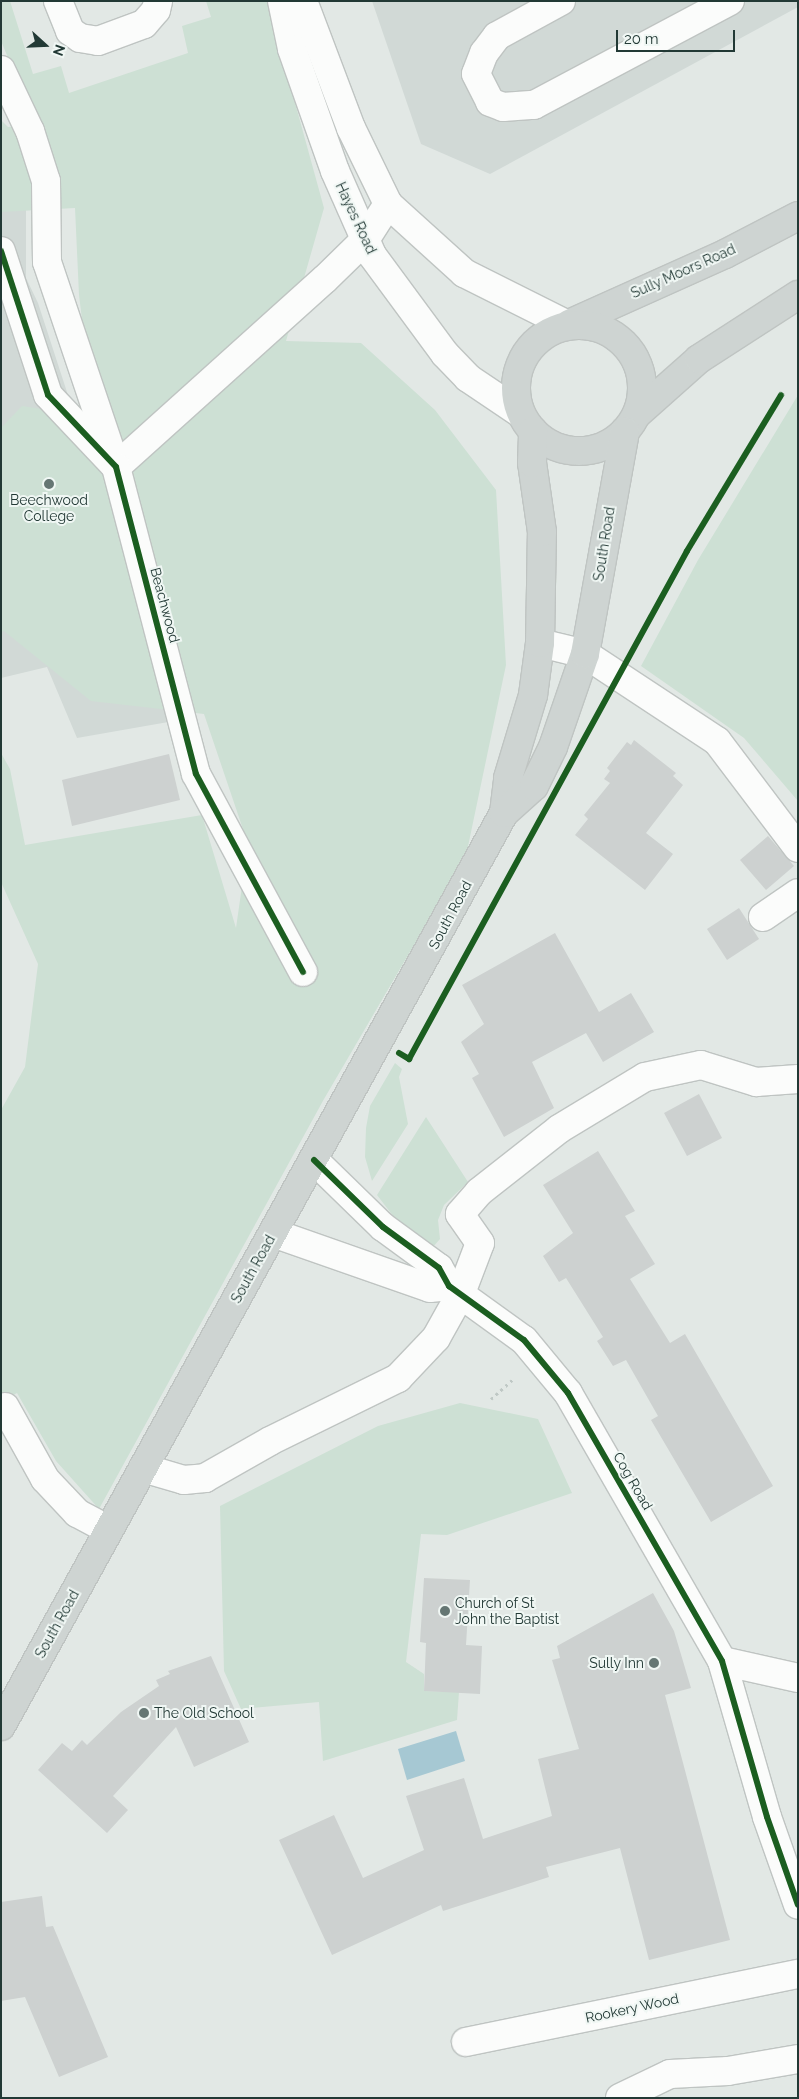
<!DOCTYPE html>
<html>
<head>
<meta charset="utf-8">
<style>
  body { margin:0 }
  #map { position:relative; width:799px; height:2099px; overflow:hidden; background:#e2e8e5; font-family:Raleway,sans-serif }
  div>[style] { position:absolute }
  .built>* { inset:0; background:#d1d9d6 }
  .green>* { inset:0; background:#cde0d4 }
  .water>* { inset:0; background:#a6c8d3 }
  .building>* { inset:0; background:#cdd1d0 }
  .path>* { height:3px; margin-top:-1.5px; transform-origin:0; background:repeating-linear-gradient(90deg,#bfc8c5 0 2.5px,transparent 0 6.5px) }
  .roads { filter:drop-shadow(1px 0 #bfc4c2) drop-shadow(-1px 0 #bfc4c2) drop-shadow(0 1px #bfc4c2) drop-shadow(0 -1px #bfc4c2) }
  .minor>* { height:28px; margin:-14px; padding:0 14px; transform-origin:14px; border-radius:14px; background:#fbfcfb }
  .major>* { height:28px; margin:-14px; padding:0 14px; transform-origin:14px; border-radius:14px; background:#ced4d2 }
  .major>.ring { margin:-14px; padding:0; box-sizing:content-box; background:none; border:28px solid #ced4d2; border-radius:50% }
  .cycleway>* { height:6px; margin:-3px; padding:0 3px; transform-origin:3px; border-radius:3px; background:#1b5e20 }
  .dots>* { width:14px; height:14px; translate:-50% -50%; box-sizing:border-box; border:2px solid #f0f7f4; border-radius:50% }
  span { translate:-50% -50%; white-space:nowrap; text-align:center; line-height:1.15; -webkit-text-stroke:4px #f0f7f4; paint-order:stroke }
  .street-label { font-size:14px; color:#223935 }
  .poi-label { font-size:14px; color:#223935 }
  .left { translate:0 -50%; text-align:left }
  .right { translate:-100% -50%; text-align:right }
  .frame { position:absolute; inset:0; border:2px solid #223935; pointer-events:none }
  .north { position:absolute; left:20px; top:20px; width:50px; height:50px; -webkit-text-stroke:4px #f0f7f4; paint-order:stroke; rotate:110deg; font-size:14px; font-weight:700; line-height:20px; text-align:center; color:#223935 }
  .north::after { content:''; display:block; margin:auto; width:18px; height:22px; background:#223935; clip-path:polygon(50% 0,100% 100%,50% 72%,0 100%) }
  .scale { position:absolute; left:616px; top:30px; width:119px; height:22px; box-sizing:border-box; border:2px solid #223935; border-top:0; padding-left:6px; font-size:15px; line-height:18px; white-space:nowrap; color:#223935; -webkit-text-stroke:4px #f0f7f4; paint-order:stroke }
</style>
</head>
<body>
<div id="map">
  <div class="built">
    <i style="clip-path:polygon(372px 1px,798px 1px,798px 7px,490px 174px,421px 144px)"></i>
    <i style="clip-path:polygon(1px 150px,26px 208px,26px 278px,38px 303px,174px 721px,77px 738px,47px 667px,1px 678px)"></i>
  </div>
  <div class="green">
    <i style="clip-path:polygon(1px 1px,10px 1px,33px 74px,61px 66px,69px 93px,188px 53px,182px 26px,211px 17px,206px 1px,267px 1px,324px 208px,286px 341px,361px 343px,435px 410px,496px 490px,506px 665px,466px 856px,324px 1099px,99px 1509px,56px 1461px,17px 1393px,1px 1402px,1px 1110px,25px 1067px,38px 964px,1px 882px,1px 753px,10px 769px,25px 845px,202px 815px,236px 928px,248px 844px,204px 714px,91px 701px,4px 631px,1px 632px,1px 428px,22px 406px,94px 417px,79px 295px,75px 208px,1px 212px,1px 120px,8px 127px,36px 124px,1px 41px)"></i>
    <i style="clip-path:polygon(798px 395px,798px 801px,744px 738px,641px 666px,698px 560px)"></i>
    <i style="clip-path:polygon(395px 1063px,402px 1069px,399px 1077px,408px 1124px,372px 1181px,365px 1157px,366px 1128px,370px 1106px)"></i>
    <i style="clip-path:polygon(426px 1117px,468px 1182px,444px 1205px,438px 1220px,440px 1239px,432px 1248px,397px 1221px,377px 1195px)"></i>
    <i style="clip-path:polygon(460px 1403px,538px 1419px,572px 1493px,447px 1535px,421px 1534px,406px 1662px,424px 1674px,424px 1691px,459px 1692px,457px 1720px,323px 1761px,319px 1702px,241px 1709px,224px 1671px,220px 1506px,378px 1426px)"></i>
  </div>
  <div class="water">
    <i style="clip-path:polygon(456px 1731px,465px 1761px,407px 1780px,398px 1749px)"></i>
  </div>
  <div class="building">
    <i style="clip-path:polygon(634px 740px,676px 773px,673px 776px,683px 785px,646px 833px,673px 854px,645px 890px,575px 835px,588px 819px,584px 815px,610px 783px,604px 779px,610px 771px,607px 768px,627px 742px,631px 745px)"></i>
    <i style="clip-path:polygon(169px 754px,180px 800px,72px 826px,62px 780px)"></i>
    <i style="clip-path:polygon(768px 836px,794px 866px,766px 890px,740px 860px)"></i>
    <i style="clip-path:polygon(739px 908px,759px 939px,727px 960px,707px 929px)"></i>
    <i style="clip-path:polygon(555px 933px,599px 1012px,631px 993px,654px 1032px,603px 1062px,586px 1033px,532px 1062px,554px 1108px,504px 1137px,472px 1078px,479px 1074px,461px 1042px,484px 1024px,462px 985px)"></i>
    <i style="clip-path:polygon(699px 1094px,722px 1138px,687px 1156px,664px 1113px)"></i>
    <i style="clip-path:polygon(598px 1151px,635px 1211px,625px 1216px,655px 1264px,630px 1279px,670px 1343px,685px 1334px,773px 1486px,711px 1522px,651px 1420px,658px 1416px,626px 1360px,613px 1366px,597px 1341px,603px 1337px,566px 1278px,559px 1282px,543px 1256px,573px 1233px,543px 1185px)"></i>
    <i style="clip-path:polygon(424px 1578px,470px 1580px,466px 1645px,482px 1646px,480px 1694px,424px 1691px,426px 1643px,420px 1642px)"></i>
    <i style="clip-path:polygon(653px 1593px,674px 1631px,691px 1688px,665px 1695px,730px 1940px,649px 1960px,620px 1848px,546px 1867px,549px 1877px,443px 1911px,441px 1905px,332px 1955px,279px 1840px,334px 1815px,363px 1878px,424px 1850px,406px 1796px,464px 1778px,483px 1839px,552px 1816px,538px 1759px,579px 1749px,552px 1660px,560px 1658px,557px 1646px)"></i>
    <i style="clip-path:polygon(211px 1656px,249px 1742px,194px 1767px,176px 1727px,113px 1796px,128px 1810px,107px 1833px,38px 1770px,62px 1743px,72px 1751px,82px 1740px,87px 1745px,121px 1712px,159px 1686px,156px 1680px,170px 1674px,168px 1671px)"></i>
    <i style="clip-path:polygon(42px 1896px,46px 1927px,53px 1926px,108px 2057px,59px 2077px,25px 1997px,1px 2001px,1px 1902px)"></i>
  </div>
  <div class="path">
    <i style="left:491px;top:1399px;width:30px;rotate:-42deg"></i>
  </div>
  <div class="roads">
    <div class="minor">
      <i style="left:58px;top:1px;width:32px;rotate:68deg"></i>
      <i style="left:70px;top:31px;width:12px;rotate:35deg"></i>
      <i style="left:80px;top:38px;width:18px;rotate:9deg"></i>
      <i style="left:98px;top:41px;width:49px;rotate:-20.3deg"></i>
      <i style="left:144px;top:24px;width:18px;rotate:-49deg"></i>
      <i style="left:156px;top:10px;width:9px;rotate:-77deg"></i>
      <i style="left:282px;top:1px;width:49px;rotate:78.2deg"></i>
      <i style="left:292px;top:49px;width:129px;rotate:70.6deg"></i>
      <i style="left:335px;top:171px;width:92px;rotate:66.2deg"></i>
      <i style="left:372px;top:255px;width:123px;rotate:53.6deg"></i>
      <i style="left:445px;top:354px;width:33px;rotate:46deg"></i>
      <i style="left:468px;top:378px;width:63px;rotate:33.9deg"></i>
      <i style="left:303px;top:1px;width:136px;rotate:69.3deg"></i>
      <i style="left:351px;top:128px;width:85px;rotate:64deg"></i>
      <i style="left:388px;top:204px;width:103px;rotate:42.2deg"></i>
      <i style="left:464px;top:273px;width:116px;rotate:26.6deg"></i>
      <i style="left:561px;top:1px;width:73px;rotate:151.3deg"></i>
      <i style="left:497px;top:36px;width:21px;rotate:127deg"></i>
      <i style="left:484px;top:53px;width:22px;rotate:111deg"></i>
      <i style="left:476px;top:74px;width:31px;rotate:63deg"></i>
      <i style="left:490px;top:102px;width:14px;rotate:21deg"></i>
      <i style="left:503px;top:107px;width:31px;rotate:-4deg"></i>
      <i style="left:534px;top:105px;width:222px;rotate:-28deg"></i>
      <i style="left:1px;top:70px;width:68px;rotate:64.6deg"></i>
      <i style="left:30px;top:131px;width:52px;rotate:72.3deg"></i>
      <i style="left:46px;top:181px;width:81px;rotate:89.3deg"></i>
      <i style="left:47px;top:262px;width:216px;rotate:71.4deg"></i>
      <i style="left:116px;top:467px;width:281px;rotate:-42deg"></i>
      <i style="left:325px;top:279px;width:56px;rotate:-44.3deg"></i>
      <i style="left:365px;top:240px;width:43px;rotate:-57.4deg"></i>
      <i style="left:1px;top:251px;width:151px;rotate:71.9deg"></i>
      <i style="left:48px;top:395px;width:99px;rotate:46.6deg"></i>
      <i style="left:116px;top:467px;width:317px;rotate:75.4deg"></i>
      <i style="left:196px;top:774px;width:225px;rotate:61.6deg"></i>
      <i style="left:540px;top:643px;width:46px;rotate:13.7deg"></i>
      <i style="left:585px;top:654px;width:158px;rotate:33.4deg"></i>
      <i style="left:717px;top:741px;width:134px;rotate:52.9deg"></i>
      <i style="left:763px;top:917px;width:42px;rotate:-34.4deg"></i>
      <i style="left:314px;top:1160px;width:96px;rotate:44.2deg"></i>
      <i style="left:383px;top:1227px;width:69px;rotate:36.2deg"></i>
      <i style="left:439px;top:1268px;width:21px;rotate:61deg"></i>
      <i style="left:449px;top:1286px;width:92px;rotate:35.8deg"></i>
      <i style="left:524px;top:1340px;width:69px;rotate:50.3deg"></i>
      <i style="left:568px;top:1393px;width:309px;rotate:60.1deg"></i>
      <i style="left:722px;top:1661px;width:162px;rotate:73.9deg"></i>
      <i style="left:767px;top:1817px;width:93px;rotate:70.6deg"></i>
      <i style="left:273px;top:1233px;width:166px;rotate:19.3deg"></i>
      <i style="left:430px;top:1288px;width:19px;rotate:-6deg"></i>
      <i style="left:5px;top:1407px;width:82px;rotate:60.9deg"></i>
      <i style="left:45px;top:1479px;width:47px;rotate:46.7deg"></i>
      <i style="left:77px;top:1513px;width:36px;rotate:28deg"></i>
      <i style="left:143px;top:1468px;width:43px;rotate:16.3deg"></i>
      <i style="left:184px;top:1480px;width:21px;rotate:-5deg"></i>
      <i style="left:205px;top:1478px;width:75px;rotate:-29.6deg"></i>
      <i style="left:270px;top:1441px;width:143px;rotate:-26.2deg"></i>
      <i style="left:398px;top:1378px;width:55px;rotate:-46.5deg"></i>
      <i style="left:436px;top:1338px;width:51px;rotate:-60.9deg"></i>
      <i style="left:461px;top:1293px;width:53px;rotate:-69.2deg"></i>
      <i style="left:480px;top:1243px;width:35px;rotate:-125deg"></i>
      <i style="left:460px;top:1214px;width:29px;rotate:-49deg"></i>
      <i style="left:479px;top:1192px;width:102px;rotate:-38.2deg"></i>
      <i style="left:559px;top:1129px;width:100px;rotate:-31.2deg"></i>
      <i style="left:645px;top:1077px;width:57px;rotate:-12.1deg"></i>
      <i style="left:701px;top:1065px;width:58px;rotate:17.2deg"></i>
      <i style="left:756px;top:1082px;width:42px;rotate:-4.1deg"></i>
      <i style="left:722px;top:1661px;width:78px;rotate:12.6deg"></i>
      <i style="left:466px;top:2042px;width:339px;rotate:-11.6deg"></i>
      <i style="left:620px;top:2098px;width:55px;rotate:-25.6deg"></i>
      <i style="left:670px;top:2074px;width:58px;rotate:-3deg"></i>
      <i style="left:728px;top:2071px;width:71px;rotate:-9.7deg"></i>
    </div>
    <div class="major">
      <i style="left:569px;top:324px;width:171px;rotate:-24.2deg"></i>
      <i style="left:725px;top:254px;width:82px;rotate:-27.5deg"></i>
      <i class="ring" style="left:516px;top:325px;width:98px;height:98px"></i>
      <i style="left:637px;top:414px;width:83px;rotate:-41.6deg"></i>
      <i style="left:699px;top:359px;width:118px;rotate:-32.9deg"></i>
      <i style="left:504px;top:813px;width:35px;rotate:-83deg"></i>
      <i style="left:508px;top:778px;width:87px;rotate:-73.2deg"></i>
      <i style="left:533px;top:695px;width:52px;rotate:-82.3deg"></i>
      <i style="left:540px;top:643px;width:111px;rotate:-89deg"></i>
      <i style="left:542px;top:532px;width:70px;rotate:-98.2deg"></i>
      <i style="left:532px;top:463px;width:32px;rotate:-88deg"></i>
      <i style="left:1px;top:1726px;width:1042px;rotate:-61.15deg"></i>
      <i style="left:504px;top:813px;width:40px;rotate:-42deg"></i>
      <i style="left:534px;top:786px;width:43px;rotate:-64deg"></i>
      <i style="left:553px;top:747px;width:98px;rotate:-71deg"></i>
      <i style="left:585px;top:654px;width:226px;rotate:-79.8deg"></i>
    </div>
  </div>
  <div class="cycleway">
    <i style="left:1px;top:251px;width:151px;rotate:71.9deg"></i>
    <i style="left:48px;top:395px;width:99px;rotate:46.6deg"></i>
    <i style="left:116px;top:467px;width:317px;rotate:75.4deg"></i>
    <i style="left:196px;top:774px;width:225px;rotate:61.6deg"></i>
    <i style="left:399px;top:1053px;width:12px;rotate:31deg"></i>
    <i style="left:409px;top:1059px;width:579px;rotate:-61.31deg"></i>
    <i style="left:687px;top:551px;width:182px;rotate:-58.9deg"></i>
    <i style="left:314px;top:1160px;width:96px;rotate:44.2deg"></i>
    <i style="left:383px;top:1227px;width:69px;rotate:36.2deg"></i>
    <i style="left:439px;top:1268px;width:21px;rotate:61deg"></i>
    <i style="left:449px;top:1286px;width:92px;rotate:35.8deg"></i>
    <i style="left:524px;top:1340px;width:69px;rotate:50.3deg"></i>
    <i style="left:568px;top:1393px;width:309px;rotate:60.1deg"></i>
    <i style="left:722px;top:1661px;width:162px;rotate:73.9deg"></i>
    <i style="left:767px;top:1817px;width:93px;rotate:70.6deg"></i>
  </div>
  <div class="dots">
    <i style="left:49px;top:484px;background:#657673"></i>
    <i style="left:445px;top:1611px;background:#657673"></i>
    <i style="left:654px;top:1663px;background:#657673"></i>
    <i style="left:144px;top:1713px;background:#657673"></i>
  </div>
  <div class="street-label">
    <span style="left:356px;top:218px;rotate:65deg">Hayes Road</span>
    <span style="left:683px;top:271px;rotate:-24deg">Sully Moors Road</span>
    <span style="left:604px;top:544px;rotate:-81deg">South Road</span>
    <span style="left:165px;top:605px;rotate:75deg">Beachwood</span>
    <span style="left:450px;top:915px;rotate:-62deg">South Road</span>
    <span style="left:253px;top:1269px;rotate:-61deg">South Road</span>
    <span style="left:633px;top:1481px;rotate:60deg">Cog Road</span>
    <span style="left:57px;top:1624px;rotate:-61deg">South Road</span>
    <span style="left:632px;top:2008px;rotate:-12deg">Rookery Wood</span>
  </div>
  <div class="poi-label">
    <span style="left:49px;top:508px">Beechwood<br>College</span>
    <span class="left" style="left:455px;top:1611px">Church of St<br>John the Baptist</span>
    <span class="right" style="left:644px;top:1663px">Sully Inn</span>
    <span class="left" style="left:154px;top:1713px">The Old School</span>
  </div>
  <div class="frame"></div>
  <div class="north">N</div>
  <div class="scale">20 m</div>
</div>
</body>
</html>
